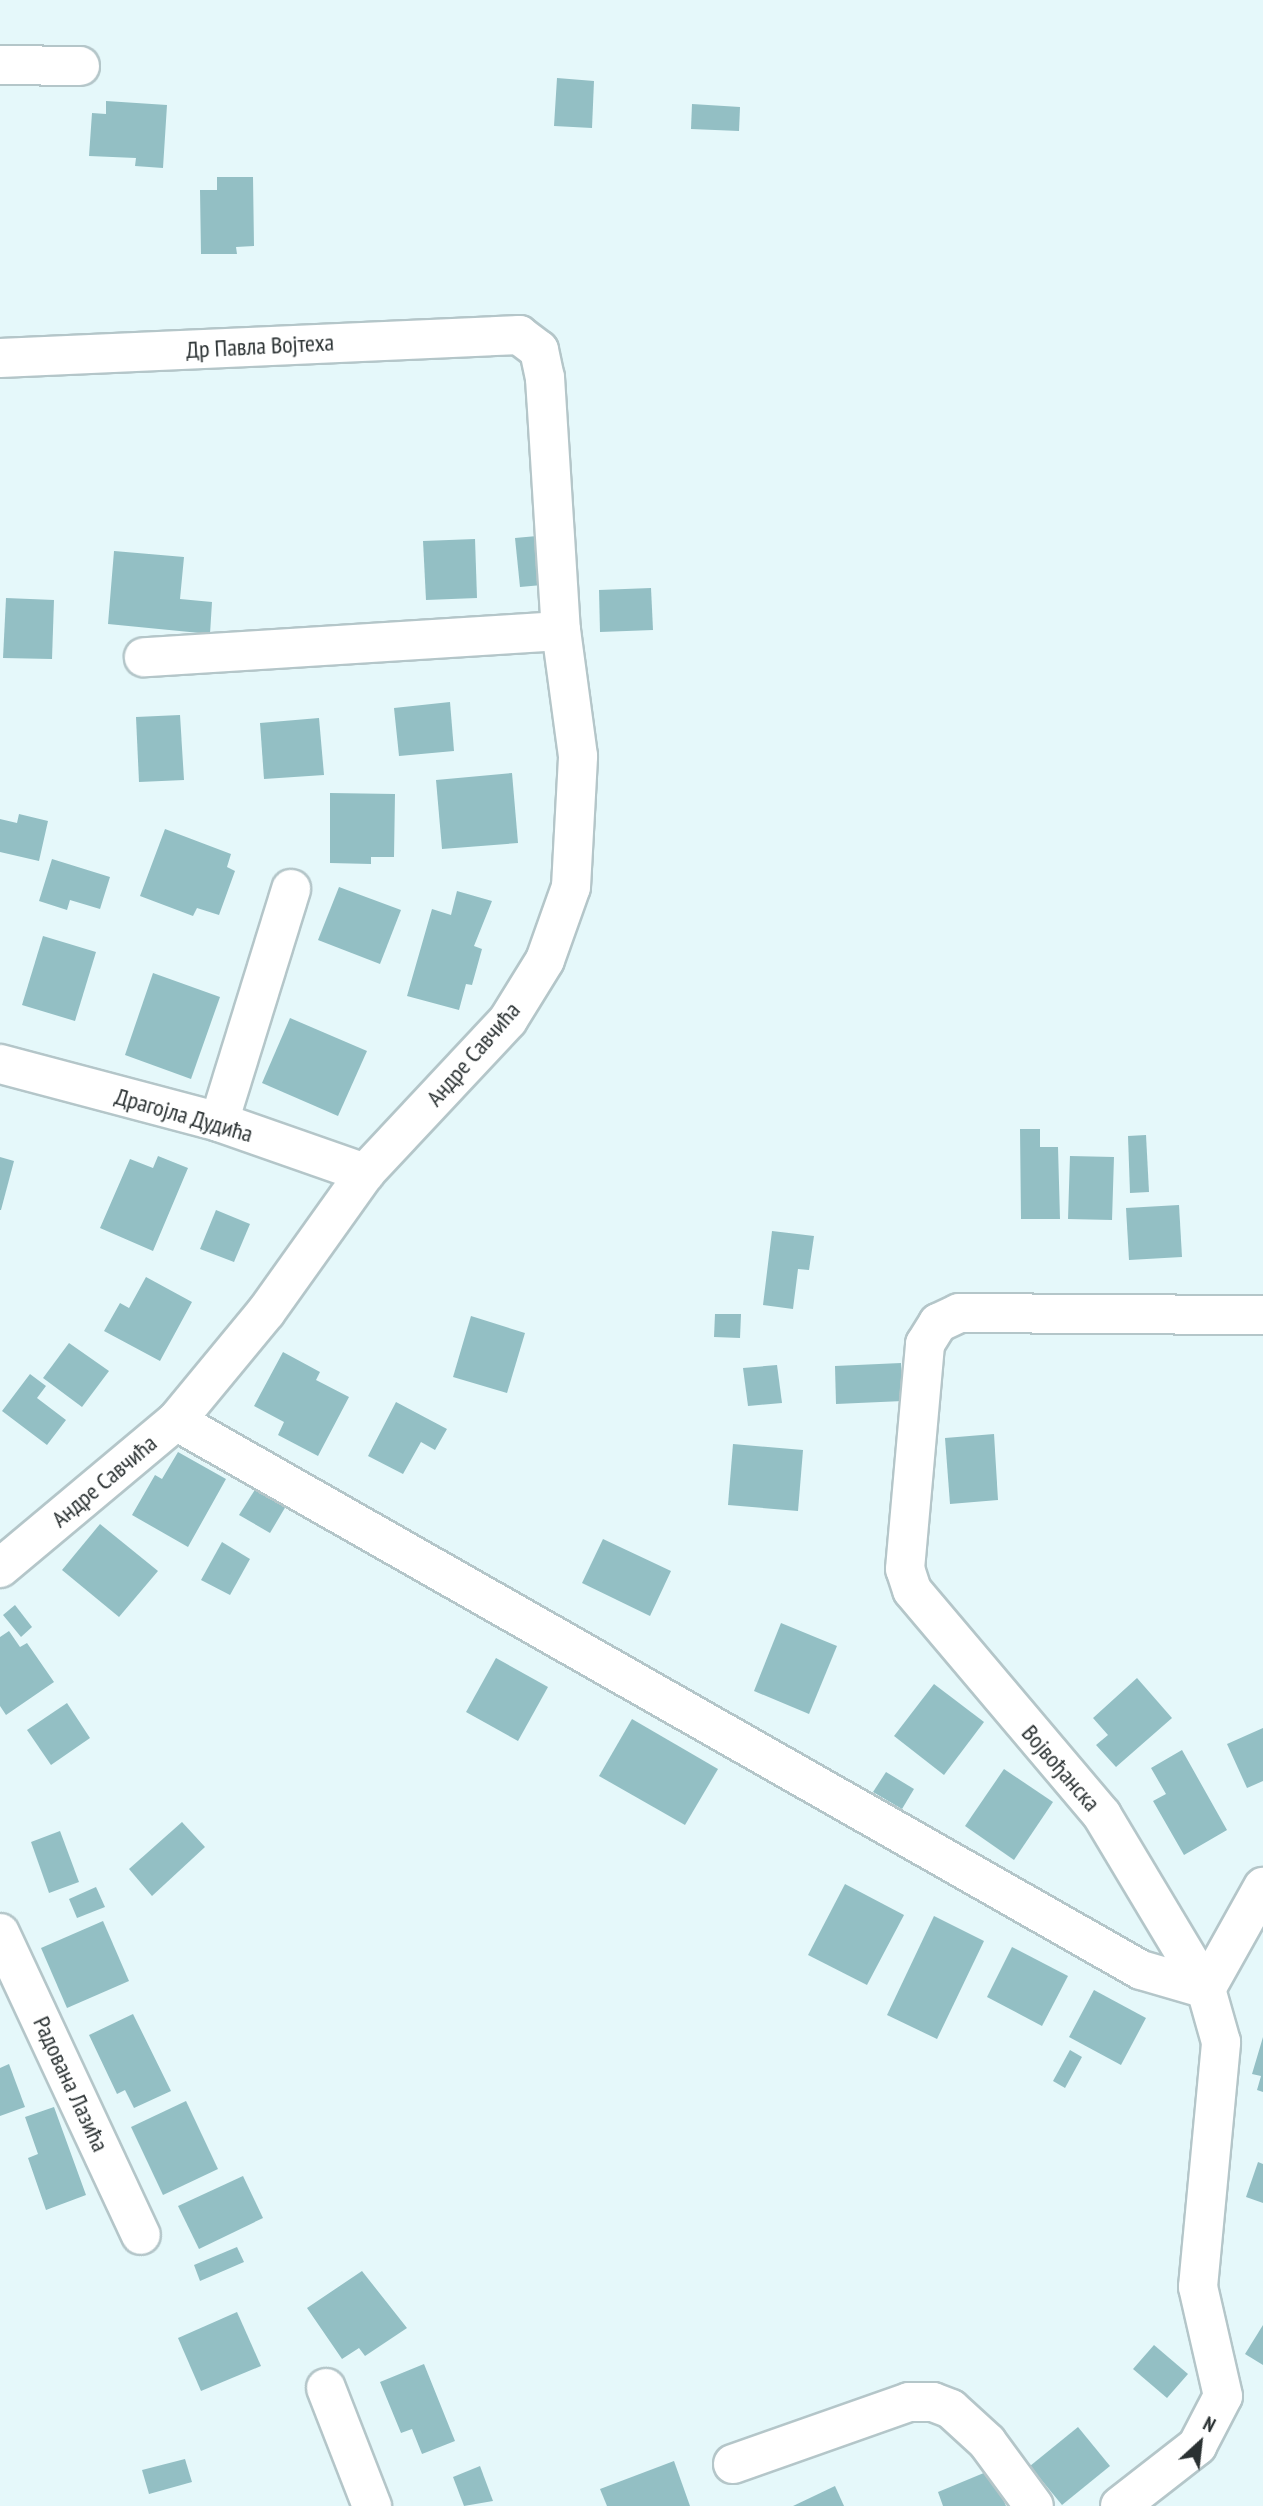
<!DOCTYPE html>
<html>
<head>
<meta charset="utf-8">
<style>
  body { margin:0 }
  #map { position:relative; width:1263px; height:2506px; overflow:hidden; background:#e5f8fa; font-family:"PT Sans Narrow",sans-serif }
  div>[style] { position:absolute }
  .building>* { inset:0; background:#93bfc4 }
  .roads { filter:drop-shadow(2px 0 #b4c6c9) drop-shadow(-2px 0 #b4c6c9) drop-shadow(0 2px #b4c6c9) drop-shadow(0 -2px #b4c6c9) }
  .minor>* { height:38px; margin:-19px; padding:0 19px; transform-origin:19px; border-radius:19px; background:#fff }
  span { translate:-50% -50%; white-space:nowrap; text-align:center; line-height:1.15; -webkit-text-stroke:6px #fff; paint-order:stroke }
  .street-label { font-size:24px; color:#2a3132 }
  .north { position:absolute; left:1165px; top:2408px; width:70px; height:70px; -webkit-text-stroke:5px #fff; paint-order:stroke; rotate:27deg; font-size:19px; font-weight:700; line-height:28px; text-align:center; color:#2a3132 }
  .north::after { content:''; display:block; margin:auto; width:24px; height:32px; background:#2a3132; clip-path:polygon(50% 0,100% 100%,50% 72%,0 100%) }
</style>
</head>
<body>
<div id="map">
  <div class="building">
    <i style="clip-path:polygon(557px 78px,594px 81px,592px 128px,554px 126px)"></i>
    <i style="clip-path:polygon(106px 101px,167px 105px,163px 168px,135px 166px,136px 158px,89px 156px,92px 113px,106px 114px)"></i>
    <i style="clip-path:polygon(692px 104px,740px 107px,739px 131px,691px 129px)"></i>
    <i style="clip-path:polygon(217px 177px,253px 177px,254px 246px,236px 247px,237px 254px,201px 254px,200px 190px,217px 190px)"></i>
    <i style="clip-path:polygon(537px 536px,542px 585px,520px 587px,515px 538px)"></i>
    <i style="clip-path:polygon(475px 539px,477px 598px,426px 600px,423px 541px)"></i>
    <i style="clip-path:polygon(114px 551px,184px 557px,180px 599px,212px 602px,210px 634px,108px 624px)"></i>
    <i style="clip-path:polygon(651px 588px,653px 630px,600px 632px,599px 590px)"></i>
    <i style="clip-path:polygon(6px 598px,54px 600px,52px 659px,3px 658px)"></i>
    <i style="clip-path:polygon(450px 702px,454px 751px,399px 756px,394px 708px)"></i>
    <i style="clip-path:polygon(180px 715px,184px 780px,139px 782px,136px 717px)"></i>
    <i style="clip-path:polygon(319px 718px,324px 775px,264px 779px,260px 723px)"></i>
    <i style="clip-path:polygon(512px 773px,518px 843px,442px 849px,436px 780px)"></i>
    <i style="clip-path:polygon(330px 793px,395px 794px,394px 857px,371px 857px,371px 864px,330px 863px)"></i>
    <i style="clip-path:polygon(19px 814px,48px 821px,39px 861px,0 852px,0 819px,17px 823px)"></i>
    <i style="clip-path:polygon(165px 829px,231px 854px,227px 867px,235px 871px,219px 915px,197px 908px,193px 916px,140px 896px)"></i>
    <i style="clip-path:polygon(52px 859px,110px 877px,100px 909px,70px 900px,67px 910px,39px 901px)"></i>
    <i style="clip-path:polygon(339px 887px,401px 910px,380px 964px,318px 940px)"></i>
    <i style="clip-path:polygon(457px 891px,492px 901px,474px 946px,482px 949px,472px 985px,466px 984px,459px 1010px,407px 996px,432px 909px,451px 915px)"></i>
    <i style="clip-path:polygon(43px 936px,96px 952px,75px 1021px,22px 1005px)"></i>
    <i style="clip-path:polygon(153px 973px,220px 997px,191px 1079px,125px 1055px)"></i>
    <i style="clip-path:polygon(290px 1018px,367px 1051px,338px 1116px,262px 1083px)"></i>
    <i style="clip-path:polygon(1020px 1129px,1040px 1129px,1040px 1147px,1058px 1147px,1060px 1219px,1021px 1219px)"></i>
    <i style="clip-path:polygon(1146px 1135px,1149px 1192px,1130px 1193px,1128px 1136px)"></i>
    <i style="clip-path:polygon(158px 1156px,188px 1168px,153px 1251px,100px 1228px,130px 1159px,153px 1168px)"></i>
    <i style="clip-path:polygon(1070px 1156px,1114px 1157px,1112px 1220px,1068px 1219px)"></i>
    <i style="clip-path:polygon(0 1157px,14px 1161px,1px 1210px,0 1210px)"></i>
    <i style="clip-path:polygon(1179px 1205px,1182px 1257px,1129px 1260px,1126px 1208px)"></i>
    <i style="clip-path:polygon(216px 1210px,250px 1224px,234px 1262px,200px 1249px)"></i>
    <i style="clip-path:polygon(772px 1231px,814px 1236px,809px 1270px,798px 1269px,793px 1309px,763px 1305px)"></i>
    <i style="clip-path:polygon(146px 1277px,192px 1302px,160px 1361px,104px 1331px,120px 1303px,129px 1308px)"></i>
    <i style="clip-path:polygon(715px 1314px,741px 1314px,740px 1338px,714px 1337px)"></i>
    <i style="clip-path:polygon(471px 1316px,525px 1333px,507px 1393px,453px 1377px)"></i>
    <i style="clip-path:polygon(69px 1343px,109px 1371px,82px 1407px,43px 1378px)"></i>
    <i style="clip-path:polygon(283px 1352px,320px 1372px,316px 1380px,349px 1397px,318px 1456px,278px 1435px,284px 1422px,254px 1406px)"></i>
    <i style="clip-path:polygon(901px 1363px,903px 1401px,836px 1404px,835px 1366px)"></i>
    <i style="clip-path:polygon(777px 1365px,782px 1403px,748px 1406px,743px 1368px)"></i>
    <i style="clip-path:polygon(30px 1374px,46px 1386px,37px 1398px,66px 1420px,47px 1445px,2px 1411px)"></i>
    <i style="clip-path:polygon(396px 1402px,447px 1429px,435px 1450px,421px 1442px,403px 1474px,368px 1456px)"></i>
    <i style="clip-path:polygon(994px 1434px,998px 1500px,950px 1504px,945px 1438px)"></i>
    <i style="clip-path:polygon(733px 1444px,803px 1450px,798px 1511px,728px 1505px)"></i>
    <i style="clip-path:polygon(178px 1452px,226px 1479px,188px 1547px,132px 1515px,155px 1475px,162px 1479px)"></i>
    <i style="clip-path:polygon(256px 1488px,286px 1506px,270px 1533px,239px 1515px)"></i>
    <i style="clip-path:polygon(100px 1524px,158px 1571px,119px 1617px,62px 1570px)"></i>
    <i style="clip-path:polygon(603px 1539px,671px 1571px,650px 1616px,582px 1583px)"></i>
    <i style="clip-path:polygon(222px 1542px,250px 1559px,230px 1595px,201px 1580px)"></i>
    <i style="clip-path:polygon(15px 1605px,32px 1627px,21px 1637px,3px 1615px)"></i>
    <i style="clip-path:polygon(781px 1623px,837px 1646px,809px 1714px,754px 1691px)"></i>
    <i style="clip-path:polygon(9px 1631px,20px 1647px,27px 1643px,54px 1682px,6px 1715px,0 1706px,0 1637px)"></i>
    <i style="clip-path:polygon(496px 1658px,548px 1687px,518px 1741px,466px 1712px)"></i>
    <i style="clip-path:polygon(1137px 1678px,1172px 1718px,1116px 1767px,1096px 1745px,1108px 1735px,1093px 1718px)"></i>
    <i style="clip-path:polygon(934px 1684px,984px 1722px,944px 1775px,894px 1736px)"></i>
    <i style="clip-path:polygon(67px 1703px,90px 1738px,51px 1765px,27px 1730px)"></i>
    <i style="clip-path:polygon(632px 1719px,718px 1769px,685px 1825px,599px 1776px)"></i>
    <i style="clip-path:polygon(1263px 1728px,1263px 1781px,1247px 1788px,1227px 1744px)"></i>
    <i style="clip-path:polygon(1182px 1750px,1227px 1830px,1184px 1855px,1153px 1801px,1166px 1794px,1151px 1768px)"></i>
    <i style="clip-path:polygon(1004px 1769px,1053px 1802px,1014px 1860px,965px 1826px)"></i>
    <i style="clip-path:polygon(886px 1772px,914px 1789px,902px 1809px,873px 1792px)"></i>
    <i style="clip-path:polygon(182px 1822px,205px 1847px,152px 1896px,129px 1869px)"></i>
    <i style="clip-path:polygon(60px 1831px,79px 1882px,49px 1893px,31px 1842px)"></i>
    <i style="clip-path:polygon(845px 1884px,904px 1915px,867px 1985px,808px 1955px)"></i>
    <i style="clip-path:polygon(96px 1887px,105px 1907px,77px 1918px,69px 1899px)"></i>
    <i style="clip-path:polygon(934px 1916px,984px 1941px,937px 2039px,887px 2015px)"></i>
    <i style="clip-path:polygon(103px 1921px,129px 1981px,67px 2008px,41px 1948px)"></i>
    <i style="clip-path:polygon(1012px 1947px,1068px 1976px,1042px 2026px,987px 1997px)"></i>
    <i style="clip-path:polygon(1094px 1990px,1146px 2018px,1121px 2065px,1069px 2037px)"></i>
    <i style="clip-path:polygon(133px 2014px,171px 2091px,134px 2108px,125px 2090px,117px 2094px,89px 2035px)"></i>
    <i style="clip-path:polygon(1263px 2037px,1263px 2092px,1257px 2090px,1261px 2076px,1252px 2074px)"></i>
    <i style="clip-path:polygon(1070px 2050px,1082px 2057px,1065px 2088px,1053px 2081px)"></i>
    <i style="clip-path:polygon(9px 2064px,25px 2107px,0 2116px,0 2068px)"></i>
    <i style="clip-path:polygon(186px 2101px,218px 2169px,163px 2195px,131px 2127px)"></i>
    <i style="clip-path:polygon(54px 2107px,86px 2195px,46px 2210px,28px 2158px,38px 2154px,25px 2117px)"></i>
    <i style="clip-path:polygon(1258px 2162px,1263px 2164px,1263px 2203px,1246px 2197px)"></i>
    <i style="clip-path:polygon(243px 2176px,263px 2218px,199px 2249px,178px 2206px)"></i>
    <i style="clip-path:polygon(237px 2247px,244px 2262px,200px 2281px,194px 2265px)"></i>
    <i style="clip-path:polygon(362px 2271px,407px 2328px,365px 2356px,359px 2348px,342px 2359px,307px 2308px)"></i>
    <i style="clip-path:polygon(237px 2312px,261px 2366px,201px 2391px,178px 2338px)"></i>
    <i style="clip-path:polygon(1263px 2325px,1263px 2365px,1245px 2354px)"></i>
    <i style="clip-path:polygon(1154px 2345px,1188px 2374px,1167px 2398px,1133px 2369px)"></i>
    <i style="clip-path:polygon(424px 2364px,455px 2441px,422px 2454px,412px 2429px,401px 2433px,380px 2382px)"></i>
    <i style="clip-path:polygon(1078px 2427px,1110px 2466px,1062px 2505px,1030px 2466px)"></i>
    <i style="clip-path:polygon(185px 2459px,192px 2482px,149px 2494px,142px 2470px)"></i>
    <i style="clip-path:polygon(674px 2461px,690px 2506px,607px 2506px,600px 2489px)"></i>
    <i style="clip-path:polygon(480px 2466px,493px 2501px,464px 2506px,453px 2477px)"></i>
    <i style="clip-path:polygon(991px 2470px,1006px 2506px,943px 2506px,938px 2492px)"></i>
    <i style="clip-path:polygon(835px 2486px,844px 2506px,793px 2506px)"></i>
  </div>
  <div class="roads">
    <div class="minor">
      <i style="left:0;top:65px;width:80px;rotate:0.7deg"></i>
      <i style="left:0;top:358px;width:520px;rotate:-2.54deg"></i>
      <i style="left:519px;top:335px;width:25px;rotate:37deg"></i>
      <i style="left:539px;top:350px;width:29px;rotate:78deg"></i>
      <i style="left:545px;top:378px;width:254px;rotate:86.4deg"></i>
      <i style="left:0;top:1064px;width:227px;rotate:14.8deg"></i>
      <i style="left:219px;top:1122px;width:155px;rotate:19.3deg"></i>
      <i style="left:219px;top:1122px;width:244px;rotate:-72.8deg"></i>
      <i style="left:176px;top:1421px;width:1110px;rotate:29.64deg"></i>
      <i style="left:1141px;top:1970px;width:68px;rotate:16.3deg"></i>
      <i style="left:1206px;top:1989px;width:117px;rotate:-60.8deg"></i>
      <i style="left:0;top:1568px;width:229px;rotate:-39.9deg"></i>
      <i style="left:176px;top:1421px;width:141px;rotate:-50.5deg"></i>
      <i style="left:266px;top:1312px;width:171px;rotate:-54.5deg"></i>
      <i style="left:365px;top:1173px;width:209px;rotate:-46.9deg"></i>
      <i style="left:508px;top:1020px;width:70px;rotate:-58.3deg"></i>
      <i style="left:545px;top:960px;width:77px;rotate:-70.4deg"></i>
      <i style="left:571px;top:887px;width:131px;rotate:-86.9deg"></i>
      <i style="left:578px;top:756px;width:126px;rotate:-97.7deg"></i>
      <i style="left:561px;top:631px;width:418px;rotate:176.4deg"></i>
      <i style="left:0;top:1933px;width:333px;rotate:65deg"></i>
      <i style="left:326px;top:2388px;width:127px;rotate:68.7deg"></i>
      <i style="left:733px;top:2464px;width:187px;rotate:-19.4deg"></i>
      <i style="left:909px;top:2402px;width:24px"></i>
      <i style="left:933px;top:2402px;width:19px;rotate:21deg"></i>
      <i style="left:951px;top:2409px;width:49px;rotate:42.5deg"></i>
      <i style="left:987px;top:2442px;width:79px;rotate:53.7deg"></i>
      <i style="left:1120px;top:2506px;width:98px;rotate:-37.9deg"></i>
      <i style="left:1197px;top:2446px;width:56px;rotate:-62.5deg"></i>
      <i style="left:1223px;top:2396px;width:112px;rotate:-102.9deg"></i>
      <i style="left:1198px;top:2287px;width:246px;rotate:-84.6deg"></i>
      <i style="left:1221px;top:2042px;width:55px;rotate:-105.8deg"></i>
      <i style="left:1206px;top:1989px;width:203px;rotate:-120.9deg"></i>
      <i style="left:1102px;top:1815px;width:294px;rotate:-130.2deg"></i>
      <i style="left:912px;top:1590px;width:22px;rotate:-108deg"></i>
      <i style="left:905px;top:1569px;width:226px;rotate:-84.9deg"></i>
      <i style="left:925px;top:1344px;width:25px;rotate:-58deg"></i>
      <i style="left:938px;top:1323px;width:23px;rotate:-25deg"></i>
      <i style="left:959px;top:1313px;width:304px;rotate:0.4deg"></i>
    </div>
  </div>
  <div class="street-label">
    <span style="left:260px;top:346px;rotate:-3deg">Др Павла Војтеха</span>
    <span style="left:473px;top:1054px;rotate:-49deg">Андре Савчића</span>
    <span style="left:184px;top:1115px;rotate:16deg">Драгојла Дудића</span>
    <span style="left:104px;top:1481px;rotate:-40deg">Андре Савчића</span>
    <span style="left:1061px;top:1768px;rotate:49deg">Војвођанска</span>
    <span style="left:71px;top:2084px;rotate:65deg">Радована Лазића</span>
  </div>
  <div class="north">N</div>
</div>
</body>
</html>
